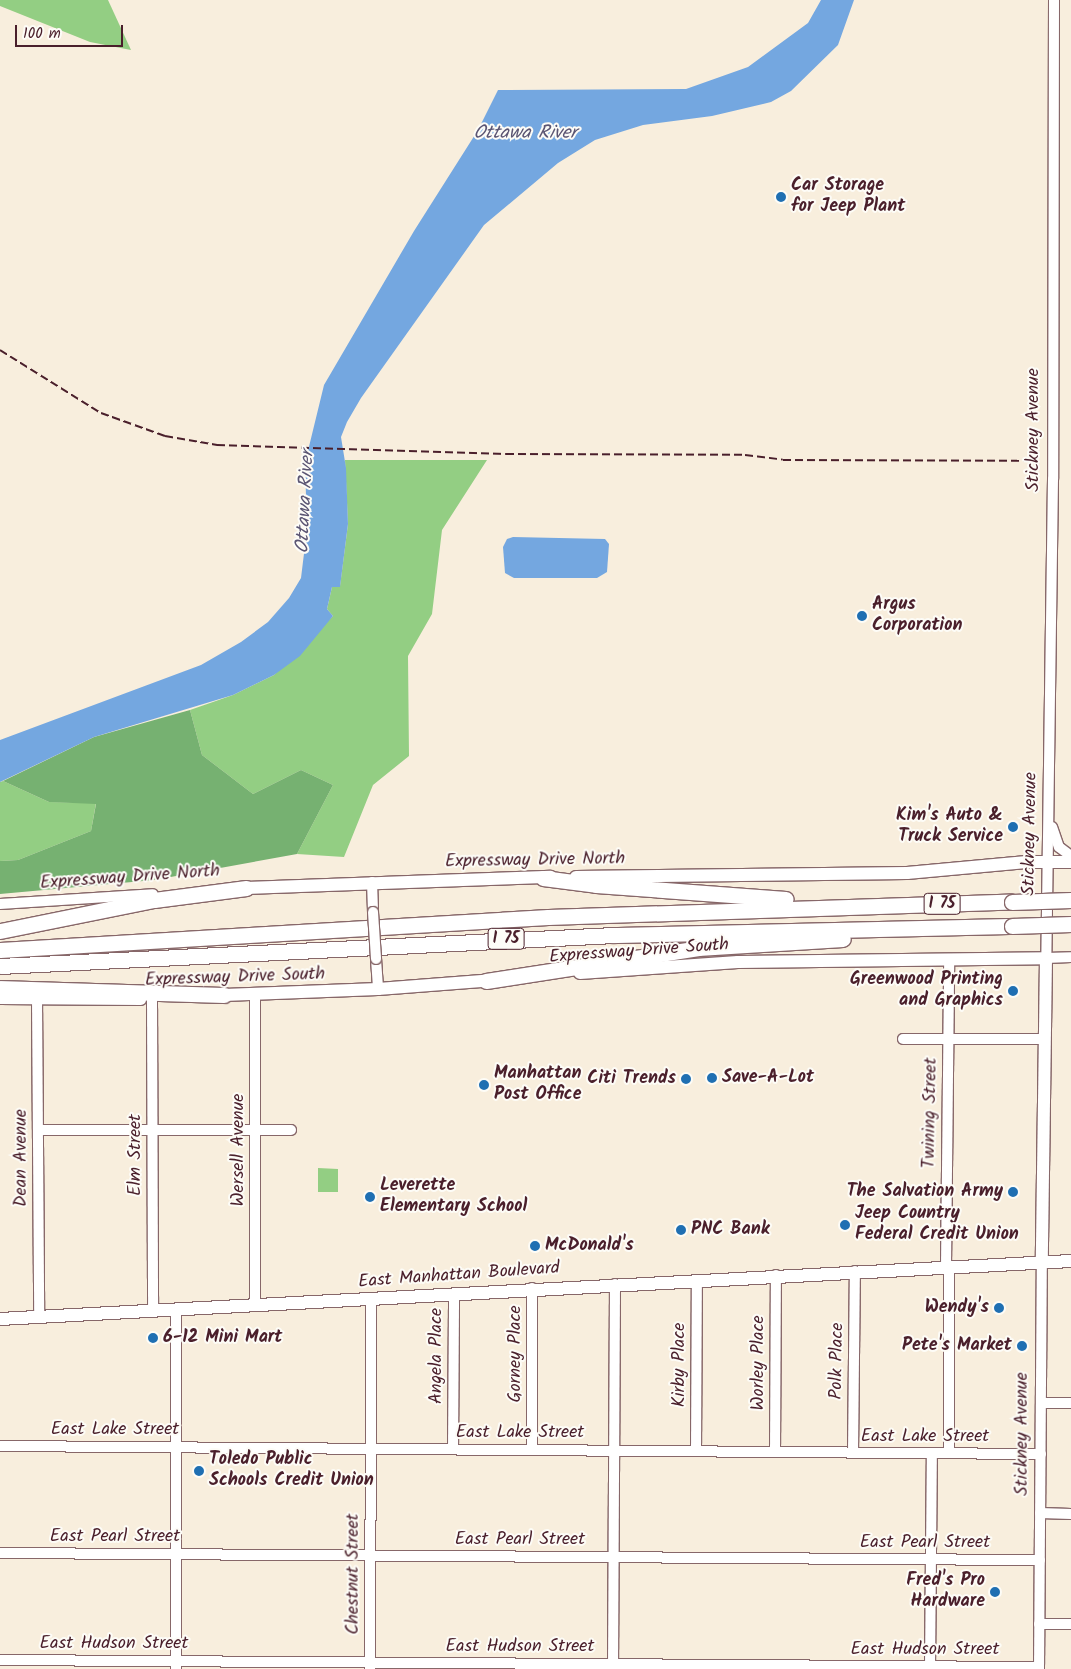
<!DOCTYPE html>
<html>
<head>
<meta charset="utf-8">
<style>
  body { margin:0 }
  #map { position:relative; width:1071px; height:1669px; overflow:hidden; background:#f8eedd; font-family:Kalam,sans-serif }
  div>[style] { position:absolute }
  .green>* { inset:0; background:#93ce83 }
  .forest>* { inset:0; background:#76b171 }
  .water>* { inset:0; background:#74a7e0 }
  .roads { filter:drop-shadow(1px 0 #876769) drop-shadow(-1px 0 #876769) drop-shadow(0 1px #876769) drop-shadow(0 -1px #876769) }
  .minor>* { height:10px; margin:-5px; padding:0 5px; transform-origin:5px; border-radius:5px; background:#fff }
  .major>* { height:12px; margin:-6px; padding:0 6px; transform-origin:6px; border-radius:6px; background:#fff }
  .highway>* { height:15px; margin:-7.5px; padding:0 7.5px; transform-origin:7.5px; border-radius:7.5px; background:#fff }
  .rail>* { height:2px; margin-top:-1px; transform-origin:0; background:repeating-linear-gradient(90deg,#4a1f2b 0 8px,transparent 0 12px) }
  .bridges { filter:drop-shadow(1px 0 #876769) drop-shadow(-1px 0 #876769) drop-shadow(0 1px #876769) drop-shadow(0 -1px #876769) }
  .minor-bridge>* { height:10px; margin:-5px; padding:0 5px; transform-origin:5px; border-radius:5px; background:#fff }
  .highway-bridge>* { height:15px; margin:-7.5px; padding:0 7.5px; transform-origin:7.5px; border-radius:7.5px; background:#fff }
  .dots>* { width:14px; height:14px; translate:-50% -50%; box-sizing:border-box; border:2px solid #fdfcf7; border-radius:50% }
  span { translate:-50% -50%; white-space:nowrap; text-align:center; line-height:1.15; -webkit-text-stroke:4px #fdfcf7; paint-order:stroke }
  .shield-label span { padding:1px 4px; background:#fdfcf7; border:1px solid; border-radius:4px; -webkit-text-stroke-width:0 }
  .shield-label { font-size:16px; color:#4a1f2b; font-weight:700 }
  .poi-label { font-size:18px; color:#4a1f2b; font-weight:700 }
  .left { translate:0 -50%; text-align:left }
  .right { translate:-100% -50%; text-align:right }
  .street-label { font-size:18px; color:#4a1f2b }
  .water-label { font-size:19px; color:#5b5573; font-style:italic }
  .scale { position:absolute; left:15px; top:25px; width:108px; height:22px; box-sizing:border-box; border:2px solid #4a1f2b; border-top:0; padding-left:6px; font-size:15px; line-height:18px; white-space:nowrap; color:#4a1f2b; -webkit-text-stroke:4px #fdfcf7; paint-order:stroke }
</style>
</head>
<body>
<div id="map">
  <div class="green">
    <i style="clip-path:polygon(0 0,108px 0,131px 50px,90px 42px,0 6px)"></i>
    <i style="clip-path:polygon(345px 460px,487px 460px,442px 530px,432px 614px,408px 656px,409px 756px,373px 785px,344px 857px,297px 854px,333px 785px,301px 770px,253px 794px,202px 755px,190px 710px,233px 695px,274px 675px,333px 616px,327px 609px,332px 587px,340px 586px,348px 524px)"></i>
    <i style="clip-path:polygon(3px 781px,49px 802px,96px 803px,91px 831px,18px 860px,0 861px,0 782px)"></i>
    <i style="clip-path:polygon(318px 1168px,338px 1169px,338px 1192px,318px 1192px)"></i>
  </div>
  <div class="forest">
    <i style="clip-path:polygon(190px 710px,202px 755px,253px 794px,301px 770px,333px 785px,297px 854px,154px 880px,0 894px,0 861px,18px 860px,91px 831px,96px 804px,49px 802px,3px 781px,94px 737px)"></i>
  </div>
  <div class="water">
    <i style="clip-path:polygon(821px 0,854px 0,838px 45px,791px 91px,771px 102px,712px 116px,643px 125px,595px 140px,558px 163px,484px 225px,361px 398px,347px 422px,341px 437px,346px 468px,348px 524px,340px 587px,332px 587px,327px 609px,333px 616px,300px 656px,274px 675px,233px 695px,94px 737px,0 782px,0 740px,201px 665px,241px 642px,268px 622px,289px 598px,301px 578px,307px 529px,305px 463px,324px 385px,414px 231px,478px 130px,498px 90px,686px 89px,748px 67px,808px 23px)"></i>
    <i style="clip-path:polygon(513px 537px,605px 539px,609px 544px,607px 572px,597px 578px,514px 578px,505px 573px,503px 547px,507px 539px)"></i>
  </div>
  <div class="roads">
    <div class="minor">
      <i style="left:1054px;top:0;width:479px;rotate:90.1deg"></i>
      <i style="left:1053px;top:479px;width:479px;rotate:90.8deg"></i>
      <i style="left:1046px;top:958px;width:25px;rotate:-2deg"></i>
      <i style="left:1052px;top:827px;width:21px;rotate:71deg"></i>
      <i style="left:1059px;top:847px;width:15px;rotate:37deg"></i>
      <i style="left:372px;top:882px;width:30px;rotate:88deg"></i>
      <i style="left:0;top:904px;width:153px;rotate:-3.7deg"></i>
      <i style="left:376px;top:959px;width:30px;rotate:86deg"></i>
      <i style="left:255px;top:994px;width:312px;rotate:90deg"></i>
      <i style="left:0;top:999px;width:141px;rotate:0.4deg"></i>
      <i style="left:37px;top:999px;width:318px;rotate:89.6deg"></i>
      <i style="left:152px;top:999px;width:312px;rotate:89.8deg"></i>
      <i style="left:903px;top:1039px;width:142px"></i>
      <i style="left:38px;top:1130px;width:253px"></i>
      <i style="left:946px;top:1266px;width:307px;rotate:-89.4deg"></i>
      <i style="left:532px;top:1288px;width:162px;rotate:90deg"></i>
      <i style="left:1041px;top:1403px;width:30px"></i>
      <i style="left:0;top:1446px;width:1041px;rotate:0.44deg"></i>
      <i style="left:453px;top:1449px;width:155px;rotate:-89.6deg"></i>
      <i style="left:696px;top:1451px;width:171px;rotate:-89.7deg"></i>
      <i style="left:775px;top:1452px;width:177px;rotate:-89.7deg"></i>
      <i style="left:853px;top:1452px;width:181px;rotate:-89.4deg"></i>
      <i style="left:949px;top:1453px;width:187px;rotate:-90deg"></i>
      <i style="left:1040px;top:1513px;width:31px;rotate:2deg"></i>
      <i style="left:0;top:1553px;width:1040px;rotate:0.39deg"></i>
      <i style="left:1039px;top:1624px;width:32px"></i>
      <i style="left:0;top:1660px;width:1039px;rotate:0.39deg"></i>
      <i style="left:176px;top:1669px;width:359px;rotate:-90deg"></i>
      <i style="left:370px;top:1669px;width:369px;rotate:-89.8deg"></i>
      <i style="left:613px;top:1669px;width:385px;rotate:-89.7deg"></i>
      <i style="left:930px;top:1669px;width:216px;rotate:-89.5deg"></i>
      <i style="left:1039px;top:1669px;width:408px;rotate:-89.6deg"></i>
    </div>
    <div class="major">
      <i style="left:576px;top:877px;width:331px;rotate:-0.7deg"></i>
      <i style="left:907px;top:873px;width:120px;rotate:-5.3deg"></i>
      <i style="left:1026px;top:862px;width:45px"></i>
      <i style="left:246px;top:888px;width:305px;rotate:-2.1deg"></i>
      <i style="left:580px;top:973px;width:158px;rotate:-4deg"></i>
      <i style="left:738px;top:962px;width:308px;rotate:-0.7deg"></i>
      <i style="left:1046px;top:958px;width:303px;rotate:90.8deg"></i>
      <i style="left:224px;top:995px;width:154px;rotate:-2.2deg"></i>
      <i style="left:378px;top:989px;width:117px;rotate:-4.4deg"></i>
      <i style="left:0;top:1319px;width:1073px;rotate:-3.1deg"></i>
    </div>
    <div class="highway">
      <i style="left:543px;top:878px;width:53px;rotate:7.5deg"></i>
      <i style="left:596px;top:885px;width:190px;rotate:4.2deg"></i>
      <i style="left:0;top:931px;width:157px;rotate:-11.4deg"></i>
      <i style="left:154px;top:900px;width:93px;rotate:-7.4deg"></i>
      <i style="left:0;top:950px;width:549px;rotate:-3.45deg"></i>
      <i style="left:548px;top:917px;width:464px;rotate:-1.9deg"></i>
      <i style="left:0;top:966px;width:615px;rotate:-2.89deg"></i>
      <i style="left:614px;top:935px;width:398px;rotate:-1.3deg"></i>
      <i style="left:486px;top:981px;width:215px;rotate:-8.8deg"></i>
      <i style="left:698px;top:948px;width:145px;rotate:-3.6deg"></i>
      <i style="left:0;top:988px;width:224px;rotate:1.8deg"></i>
    </div>
  </div>
  <div class="rail">
    <i style="left:0;top:350px;width:119px;rotate:32deg"></i>
    <i style="left:101px;top:413px;width:68px;rotate:19.8deg"></i>
    <i style="left:165px;top:436px;width:53px;rotate:9.8deg"></i>
    <i style="left:217px;top:445px;width:289px;rotate:1.8deg"></i>
    <i style="left:506px;top:454px;width:239px;rotate:0.2deg"></i>
    <i style="left:745px;top:455px;width:38px;rotate:7deg"></i>
    <i style="left:783px;top:460px;width:249px;rotate:0.2deg"></i>
  </div>
  <div class="bridges">
    <div class="minor-bridge">
      <i style="left:373px;top:912px;width:47px;rotate:86.3deg"></i>
    </div>
    <div class="highway-bridge">
      <i style="left:1012px;top:902px;width:59px;rotate:-1.9deg"></i>
      <i style="left:1012px;top:926px;width:59px;rotate:-1.9deg"></i>
    </div>
  </div>
  <div class="dots">
    <i style="left:781px;top:197px;background:#1f6fb2"></i>
    <i style="left:862px;top:616px;background:#1f6fb2"></i>
    <i style="left:1013px;top:827px;background:#1f6fb2"></i>
    <i style="left:1013px;top:991px;background:#1f6fb2"></i>
    <i style="left:712px;top:1078px;background:#1f6fb2"></i>
    <i style="left:686px;top:1079px;background:#1f6fb2"></i>
    <i style="left:484px;top:1085px;background:#1f6fb2"></i>
    <i style="left:1013px;top:1192px;background:#1f6fb2"></i>
    <i style="left:370px;top:1197px;background:#1f6fb2"></i>
    <i style="left:845px;top:1225px;background:#1f6fb2"></i>
    <i style="left:681px;top:1230px;background:#1f6fb2"></i>
    <i style="left:535px;top:1246px;background:#1f6fb2"></i>
    <i style="left:999px;top:1308px;background:#1f6fb2"></i>
    <i style="left:153px;top:1338px;background:#1f6fb2"></i>
    <i style="left:1022px;top:1346px;background:#1f6fb2"></i>
    <i style="left:199px;top:1471px;background:#1f6fb2"></i>
    <i style="left:995px;top:1592px;background:#1f6fb2"></i>
  </div>
  <div class="shield-label">
    <span style="left:942px;top:904px">I 75</span>
    <span style="left:506px;top:939px">I 75</span>
  </div>
  <div class="poi-label">
    <span class="left" style="left:791px;top:197px">Car Storage<br>for Jeep Plant</span>
    <span class="left" style="left:872px;top:616px">Argus<br>Corporation</span>
    <span class="right" style="left:1003px;top:827px">Kim's Auto &amp;<br>Truck Service</span>
    <span class="right" style="left:1003px;top:991px">Greenwood Printing<br>and Graphics</span>
    <span class="left" style="left:494px;top:1085px">Manhattan<br>Post Office</span>
    <span class="left" style="left:722px;top:1078px">Save-A-Lot</span>
    <span class="right" style="left:676px;top:1079px">Citi Trends</span>
    <span class="left" style="left:380px;top:1197px">Leverette<br>Elementary School</span>
    <span class="right" style="left:1003px;top:1192px">The Salvation Army</span>
    <span class="left" style="left:855px;top:1225px">Jeep Country<br>Federal Credit Union</span>
    <span class="left" style="left:691px;top:1230px">PNC Bank</span>
    <span class="left" style="left:545px;top:1246px">McDonald's</span>
    <span class="right" style="left:989px;top:1308px">Wendy's</span>
    <span class="left" style="left:163px;top:1338px">6-12 Mini Mart</span>
    <span class="right" style="left:1012px;top:1346px">Pete's Market</span>
    <span class="left" style="left:209px;top:1471px">Toledo Public<br>Schools Credit Union</span>
    <span class="right" style="left:985px;top:1592px">Fred's Pro<br>Hardware</span>
  </div>
  <div class="street-label">
    <span style="left:1034px;top:430px;rotate:-90deg">Stickney Avenue</span>
    <span style="left:1031px;top:834px;rotate:-89deg">Stickney Avenue</span>
    <span style="left:535px;top:861px;rotate:-1deg">Expressway Drive North</span>
    <span style="left:130px;top:878px;rotate:-4deg">Expressway Drive North</span>
    <span style="left:639px;top:952px;rotate:-4deg">Expressway Drive South</span>
    <span style="left:235px;top:978px;rotate:-2deg">Expressway Drive South</span>
    <span style="left:931px;top:1113px;rotate:-89deg">Twining Street</span>
    <span style="left:239px;top:1150px;rotate:-90deg">Wersell Avenue</span>
    <span style="left:136px;top:1155px;rotate:-90deg">Elm Street</span>
    <span style="left:22px;top:1158px;rotate:-90deg">Dean Avenue</span>
    <span style="left:459px;top:1276px;rotate:-4deg">East Manhattan Boulevard</span>
    <span style="left:516px;top:1354px;rotate:-90deg">Gorney Place</span>
    <span style="left:437px;top:1356px;rotate:-90deg">Angela Place</span>
    <span style="left:838px;top:1361px;rotate:-89deg">Polk Place</span>
    <span style="left:759px;top:1363px;rotate:-90deg">Worley Place</span>
    <span style="left:680px;top:1365px;rotate:-90deg">Kirby Place</span>
    <span style="left:115px;top:1430px">East Lake Street</span>
    <span style="left:520px;top:1433px">East Lake Street</span>
    <span style="left:1023px;top:1434px;rotate:-90deg">Stickney Avenue</span>
    <span style="left:925px;top:1437px">East Lake Street</span>
    <span style="left:115px;top:1537px">East Pearl Street</span>
    <span style="left:520px;top:1540px">East Pearl Street</span>
    <span style="left:925px;top:1543px">East Pearl Street</span>
    <span style="left:354px;top:1574px;rotate:-90deg">Chestnut Street</span>
    <span style="left:114px;top:1644px">East Hudson Street</span>
    <span style="left:520px;top:1647px">East Hudson Street</span>
    <span style="left:925px;top:1650px">East Hudson Street</span>
  </div>
  <div class="water-label">
    <span style="left:525px;top:134px">Ottawa River</span>
    <span style="left:306px;top:502px;rotate:-87deg">Ottawa River</span>
  </div>
  <div class="scale">100 m</div>
</div>
</body>
</html>
